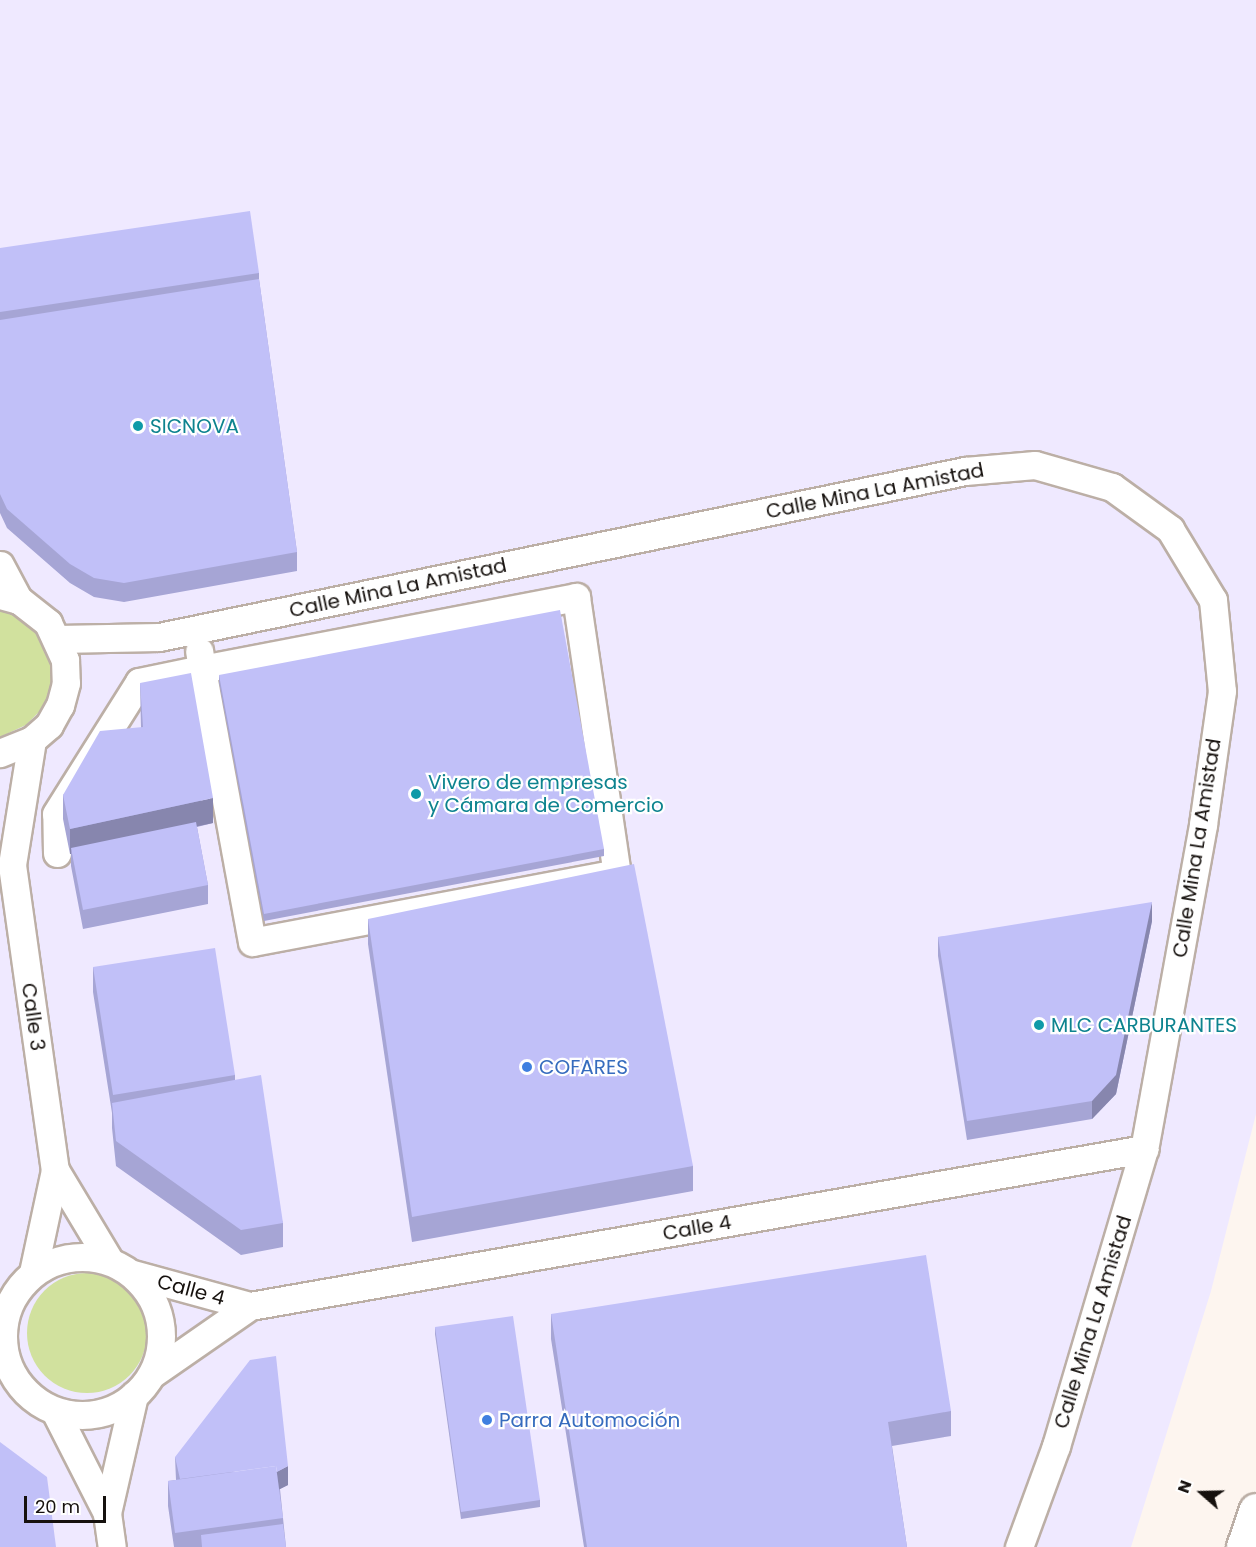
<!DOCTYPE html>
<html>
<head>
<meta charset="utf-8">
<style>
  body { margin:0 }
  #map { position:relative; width:1256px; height:1547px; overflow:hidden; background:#fdf5ef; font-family:Poppins,sans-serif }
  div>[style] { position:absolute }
  .industrial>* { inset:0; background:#efe9ff }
  .green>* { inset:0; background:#d1e19e }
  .round { border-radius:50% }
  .roads { filter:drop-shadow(2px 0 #bcafa6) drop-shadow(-2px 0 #bcafa6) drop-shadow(0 2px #bcafa6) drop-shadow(0 -2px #bcafa6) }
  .minor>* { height:27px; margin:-13.5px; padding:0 13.5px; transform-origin:13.5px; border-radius:13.5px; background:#fff }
  .minor>.ring { margin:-13.5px; padding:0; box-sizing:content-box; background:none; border:27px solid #fff; border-radius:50% }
  .trunk>* { height:33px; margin:-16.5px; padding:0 16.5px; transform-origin:16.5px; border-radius:16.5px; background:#fff }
  .wall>* { inset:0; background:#a6a5d5 }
  .shaded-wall>* { inset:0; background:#8786ae }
  .building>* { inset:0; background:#c1c0f8 }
  .dots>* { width:16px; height:16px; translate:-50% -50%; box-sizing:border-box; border:3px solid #fff; border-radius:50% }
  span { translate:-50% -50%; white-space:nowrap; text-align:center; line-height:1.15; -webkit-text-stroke:4.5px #fff; paint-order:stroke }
  .culture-label { font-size:20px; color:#0d838f }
  .left { translate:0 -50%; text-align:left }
  .street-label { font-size:20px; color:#16110e }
  .shop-label { font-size:20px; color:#366cbe }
  .north { position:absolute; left:1172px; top:1463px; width:60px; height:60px; -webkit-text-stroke:4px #fff; paint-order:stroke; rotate:290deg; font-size:16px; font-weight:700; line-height:24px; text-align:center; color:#16110e }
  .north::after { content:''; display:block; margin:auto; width:21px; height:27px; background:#16110e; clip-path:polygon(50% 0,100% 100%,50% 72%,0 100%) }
  .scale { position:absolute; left:24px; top:1496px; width:82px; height:27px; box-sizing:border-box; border:3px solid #16110e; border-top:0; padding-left:8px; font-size:18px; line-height:21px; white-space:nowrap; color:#16110e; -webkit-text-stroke:4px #fff; paint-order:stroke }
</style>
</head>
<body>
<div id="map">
  <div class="industrial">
    <i style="clip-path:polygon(0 0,1256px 0,1256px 1114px,1211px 1291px,1131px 1547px,0 1547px)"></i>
  </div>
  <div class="green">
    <i style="clip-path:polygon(0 608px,20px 616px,38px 631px,52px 664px,51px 687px,42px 709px,26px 725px,0 737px)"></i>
    <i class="round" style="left:27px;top:1273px;width:120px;height:120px"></i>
  </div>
  <div class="roads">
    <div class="minor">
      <i style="left:0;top:565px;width:40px;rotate:62deg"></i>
      <i style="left:0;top:595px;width:20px;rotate:15deg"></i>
      <i style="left:19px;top:600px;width:37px;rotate:38deg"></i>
      <i style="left:48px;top:623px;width:41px;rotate:65.3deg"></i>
      <i style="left:65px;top:660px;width:23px;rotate:88deg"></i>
      <i style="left:66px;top:683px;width:23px;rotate:105deg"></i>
      <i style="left:60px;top:705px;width:23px;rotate:119deg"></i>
      <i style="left:49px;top:725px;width:23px;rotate:139deg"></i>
      <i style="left:32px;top:740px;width:35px;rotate:158deg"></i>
      <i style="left:576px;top:597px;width:279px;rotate:81.6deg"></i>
      <i style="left:617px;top:873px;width:371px;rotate:169.3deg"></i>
      <i style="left:252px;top:942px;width:278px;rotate:-100.4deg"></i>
      <i style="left:202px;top:669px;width:381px;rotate:-10.9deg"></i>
      <i style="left:58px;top:639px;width:101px;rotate:-1.1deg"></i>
      <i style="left:159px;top:637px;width:823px;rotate:-11.64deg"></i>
      <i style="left:965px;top:471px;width:70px;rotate:-4.9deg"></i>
      <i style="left:1035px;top:465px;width:80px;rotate:15.9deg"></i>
      <i style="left:1112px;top:487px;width:72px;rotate:35.9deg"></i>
      <i style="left:1170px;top:529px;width:83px;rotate:58.8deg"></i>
      <i style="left:1213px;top:600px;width:91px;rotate:84.4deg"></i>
      <i style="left:1222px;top:691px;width:135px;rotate:98.1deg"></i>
      <i style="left:1203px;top:825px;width:329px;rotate:100.3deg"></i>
      <i style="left:1144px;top:1149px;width:310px;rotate:106.5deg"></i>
      <i style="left:1056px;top:1446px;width:108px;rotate:110.1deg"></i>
      <i style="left:32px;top:740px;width:127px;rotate:99.1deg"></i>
      <i style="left:12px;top:865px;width:308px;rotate:82deg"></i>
      <i style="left:55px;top:1170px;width:105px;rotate:102.1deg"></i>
      <i style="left:57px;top:853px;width:39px;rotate:-91deg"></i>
      <i style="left:56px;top:814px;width:156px;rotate:-57.8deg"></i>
      <i style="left:139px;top:682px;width:64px;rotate:-11.7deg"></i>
      <i style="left:202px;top:669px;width:18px;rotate:-99deg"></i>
      <i style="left:55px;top:1170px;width:105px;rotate:59deg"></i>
      <i class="ring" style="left:3px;top:1257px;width:131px;height:131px"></i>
      <i style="left:133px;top:1274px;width:121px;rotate:15.3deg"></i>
      <i style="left:152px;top:1374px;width:119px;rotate:-34.8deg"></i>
      <i style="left:250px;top:1306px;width:908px;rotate:-9.96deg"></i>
      <i style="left:55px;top:1411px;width:114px;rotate:63deg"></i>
      <i style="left:107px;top:1513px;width:34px;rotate:82deg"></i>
      <i style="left:107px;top:1513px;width:121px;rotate:-77.1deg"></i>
    </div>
    <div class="trunk">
      <i style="left:1243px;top:1547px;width:39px;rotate:-71deg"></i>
    </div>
  </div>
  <div class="wall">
    <i style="clip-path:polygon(0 248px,259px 273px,259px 279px,297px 552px,297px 571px,124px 602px,94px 597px,70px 583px,7px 528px,0 513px)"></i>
    <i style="clip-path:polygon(219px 675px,604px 849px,604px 856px,264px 921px,219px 682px)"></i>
    <i style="clip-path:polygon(140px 683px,213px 823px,197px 827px,208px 885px,208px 904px,83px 929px,71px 866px,71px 854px,70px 854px,63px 819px,63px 795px,141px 728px)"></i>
    <i style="clip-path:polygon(368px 919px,693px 1166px,693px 1191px,412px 1242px,368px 944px)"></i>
    <i style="clip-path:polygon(1152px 921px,1116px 1094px,1092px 1119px,967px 1140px,938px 956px,938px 937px)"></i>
    <i style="clip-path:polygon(93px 967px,235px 1075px,235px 1080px,283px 1223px,283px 1247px,241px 1255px,116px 1166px,112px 1128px,112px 1113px,93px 992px)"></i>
    <i style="clip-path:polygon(551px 1314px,951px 1411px,951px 1436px,892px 1446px,907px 1547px,584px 1547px,551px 1339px)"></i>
    <i style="clip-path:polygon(435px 1327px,540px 1500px,540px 1507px,461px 1519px,435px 1334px)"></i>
    <i style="clip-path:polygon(175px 1457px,288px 1485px,280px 1489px,286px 1547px,174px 1547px,168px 1506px,168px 1481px,176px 1480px)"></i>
  </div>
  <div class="shaded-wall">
    <i style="clip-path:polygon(213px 798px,213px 823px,72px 853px,71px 848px,71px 854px,70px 854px,70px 829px)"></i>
    <i style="clip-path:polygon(1152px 902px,1152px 921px,1116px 1094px,1092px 1119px,1092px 1101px)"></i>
    <i style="clip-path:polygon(288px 1466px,288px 1485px,276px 1491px,276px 1472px)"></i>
  </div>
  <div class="building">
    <i style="clip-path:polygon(250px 211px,259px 273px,0 312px,0 248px)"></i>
    <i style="clip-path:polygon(259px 279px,297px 552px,124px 583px,94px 578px,70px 564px,7px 509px,0 494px,0 320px)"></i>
    <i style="clip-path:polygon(560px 610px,604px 849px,264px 914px,219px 675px)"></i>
    <i style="clip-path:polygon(191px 673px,213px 798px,70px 829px,63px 795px,100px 731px,143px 727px,140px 683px)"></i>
    <i style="clip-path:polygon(196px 822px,208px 885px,83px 910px,71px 848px)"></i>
    <i style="clip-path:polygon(634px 864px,693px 1166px,412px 1217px,368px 919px)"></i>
    <i style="clip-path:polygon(1152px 902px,1116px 1075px,1092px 1101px,967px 1121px,938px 937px)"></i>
    <i style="clip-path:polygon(215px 948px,235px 1075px,113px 1095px,93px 967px)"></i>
    <i style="clip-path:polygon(261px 1075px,283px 1223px,241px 1230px,116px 1141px,112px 1103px)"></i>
    <i style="clip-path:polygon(926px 1255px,951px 1411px,888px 1422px,907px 1547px,587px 1547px,551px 1314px)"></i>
    <i style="clip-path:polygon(513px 1316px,540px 1500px,461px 1512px,435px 1327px)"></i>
    <i style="clip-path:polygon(276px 1356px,288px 1466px,277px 1472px,276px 1466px,180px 1479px,175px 1457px,250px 1360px)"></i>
    <i style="clip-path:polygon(0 1442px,47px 1477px,56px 1547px,0 1547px)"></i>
    <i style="clip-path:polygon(276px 1466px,283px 1518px,175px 1533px,168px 1481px)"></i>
    <i style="clip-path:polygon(283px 1524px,286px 1547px,202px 1547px,201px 1535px)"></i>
  </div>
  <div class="dots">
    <i style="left:138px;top:426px;background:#0f9aa8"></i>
    <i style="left:416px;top:794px;background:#0f9aa8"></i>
    <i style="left:1039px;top:1025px;background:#0f9aa8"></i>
    <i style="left:527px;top:1067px;background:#3f7fe0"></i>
    <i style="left:487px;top:1420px;background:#3f7fe0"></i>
  </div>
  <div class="culture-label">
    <span class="left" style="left:150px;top:426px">SICNOVA</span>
    <span class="left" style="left:428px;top:794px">Vivero de empresas<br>y Cámara de Comercio</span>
    <span class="left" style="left:1051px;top:1025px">MLC CARBURANTES</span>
  </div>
  <div class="street-label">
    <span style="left:875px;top:491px;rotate:-11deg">Calle Mina La Amistad</span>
    <span style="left:398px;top:588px;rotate:-12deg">Calle Mina La Amistad</span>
    <span style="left:1197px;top:848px;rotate:-81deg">Calle Mina La Amistad</span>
    <span style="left:33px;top:1017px;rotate:82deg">Calle 3</span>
    <span style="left:697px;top:1228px;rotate:-10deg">Calle 4</span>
    <span style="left:191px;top:1290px;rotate:15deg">Calle 4</span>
    <span style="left:1093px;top:1322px;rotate:-73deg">Calle Mina La Amistad</span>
  </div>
  <div class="shop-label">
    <span class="left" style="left:539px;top:1067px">COFARES</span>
    <span class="left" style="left:499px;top:1420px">Parra Automoción</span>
  </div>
  <div class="north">N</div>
  <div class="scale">20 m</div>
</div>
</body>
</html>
